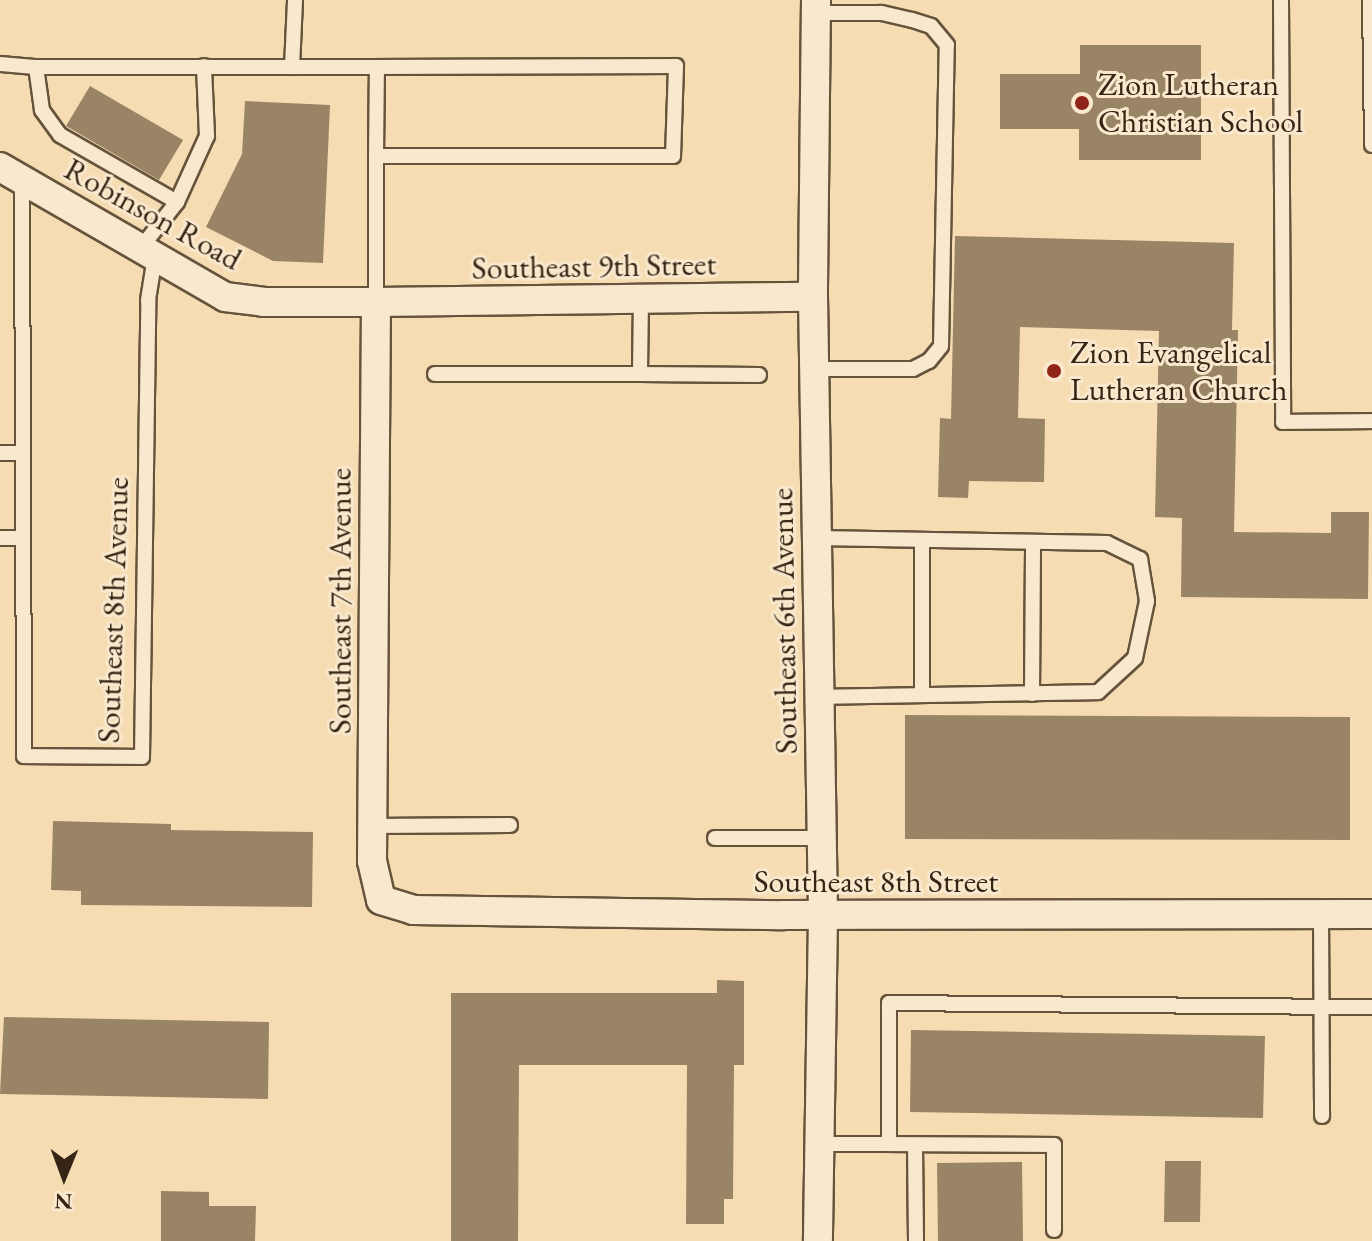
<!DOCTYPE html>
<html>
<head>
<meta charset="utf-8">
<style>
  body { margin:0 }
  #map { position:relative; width:1372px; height:1241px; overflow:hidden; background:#f6dcb2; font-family:"EB Garamond",serif }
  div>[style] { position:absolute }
  .building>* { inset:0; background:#9a8466 }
  .roads { filter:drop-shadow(2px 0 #66533c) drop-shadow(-2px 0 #66533c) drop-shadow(0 2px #66533c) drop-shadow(0 -2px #66533c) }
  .lane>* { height:14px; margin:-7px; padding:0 7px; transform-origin:7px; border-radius:7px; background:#f9e8cd }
  .street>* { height:28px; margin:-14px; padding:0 14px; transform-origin:14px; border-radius:14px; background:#f9e8cd }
  .dots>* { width:22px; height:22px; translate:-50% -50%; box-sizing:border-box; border:4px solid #f9e8cd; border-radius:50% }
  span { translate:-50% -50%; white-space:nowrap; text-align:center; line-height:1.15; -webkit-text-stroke:6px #f9e8cd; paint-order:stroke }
  .poi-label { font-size:32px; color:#362514 }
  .left { translate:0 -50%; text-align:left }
  .street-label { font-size:32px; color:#362514 }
  .north { position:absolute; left:24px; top:1137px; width:80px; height:80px; -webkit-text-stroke:6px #f9e8cd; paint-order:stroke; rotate:181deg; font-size:22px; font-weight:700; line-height:32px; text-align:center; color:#362514 }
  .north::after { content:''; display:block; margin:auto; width:28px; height:36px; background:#362514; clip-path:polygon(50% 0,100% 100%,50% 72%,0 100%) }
</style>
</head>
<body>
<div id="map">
  <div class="building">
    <i style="clip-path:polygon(1080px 45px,1201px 45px,1201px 160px,1079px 160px,1079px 129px,1000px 129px,1000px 74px,1080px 74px)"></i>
    <i style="clip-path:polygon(90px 86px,183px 140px,159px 180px,66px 126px)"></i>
    <i style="clip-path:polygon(245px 101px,330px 105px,323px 263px,273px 261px,206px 227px,242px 154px)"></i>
    <i style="clip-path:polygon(955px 236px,1234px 243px,1232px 330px,1238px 330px,1234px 532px,1331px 533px,1331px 512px,1369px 512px,1368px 599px,1181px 597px,1182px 518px,1155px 517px,1159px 331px,1020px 327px,1018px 418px,1045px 419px,1044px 482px,969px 481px,968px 498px,938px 497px,940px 418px,951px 419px)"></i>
    <i style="clip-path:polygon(905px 715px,1350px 717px,1350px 840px,905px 839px)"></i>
    <i style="clip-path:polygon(53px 821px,171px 824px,171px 830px,313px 832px,312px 907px,81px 905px,81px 891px,51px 890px)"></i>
    <i style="clip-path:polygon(717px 980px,744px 981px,744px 1065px,734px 1065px,733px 1199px,724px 1199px,724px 1224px,686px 1224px,687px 1065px,519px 1065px,518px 1241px,451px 1241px,451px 993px,717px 993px)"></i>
    <i style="clip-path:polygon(4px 1017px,269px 1022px,268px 1099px,0 1094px)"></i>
    <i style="clip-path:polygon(911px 1030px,1265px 1036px,1263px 1118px,910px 1112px)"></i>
    <i style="clip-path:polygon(1165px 1161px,1201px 1161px,1200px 1222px,1164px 1222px)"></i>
    <i style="clip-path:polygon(1022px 1162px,1023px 1241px,938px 1241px,937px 1163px)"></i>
    <i style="clip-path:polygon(161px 1191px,209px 1192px,209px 1206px,256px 1206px,255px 1241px,161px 1241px)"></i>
  </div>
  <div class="roads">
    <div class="lane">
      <i style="left:1281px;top:0;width:422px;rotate:89.7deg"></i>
      <i style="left:1283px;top:422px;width:89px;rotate:-0.6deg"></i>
      <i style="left:1370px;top:0;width:145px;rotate:89.2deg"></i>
      <i style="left:0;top:64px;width:36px;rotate:5deg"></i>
      <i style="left:292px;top:67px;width:67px;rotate:-87.4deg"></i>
      <i style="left:22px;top:181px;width:575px;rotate:89.8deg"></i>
      <i style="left:24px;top:756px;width:118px;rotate:0.5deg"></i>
      <i style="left:142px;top:757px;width:457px;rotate:-89.2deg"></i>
      <i style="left:148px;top:300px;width:44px;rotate:-80.8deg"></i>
      <i style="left:177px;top:202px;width:135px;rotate:-150.2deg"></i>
      <i style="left:60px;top:135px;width:31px;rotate:-126deg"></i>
      <i style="left:42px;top:110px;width:43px;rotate:-97.9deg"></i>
      <i style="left:36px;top:67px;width:341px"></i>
      <i style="left:140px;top:249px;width:60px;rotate:-51.8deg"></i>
      <i style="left:177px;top:202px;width:72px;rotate:-65.6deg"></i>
      <i style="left:207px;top:136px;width:70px;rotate:-92.5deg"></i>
      <i style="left:641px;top:299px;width:75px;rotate:90.8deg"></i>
      <i style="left:640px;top:374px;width:119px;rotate:0.5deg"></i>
      <i style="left:376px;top:302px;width:146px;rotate:-90deg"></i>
      <i style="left:376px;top:156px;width:89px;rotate:-89.4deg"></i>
      <i style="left:377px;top:67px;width:299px;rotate:-0.2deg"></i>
      <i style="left:676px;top:66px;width:90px;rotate:91.9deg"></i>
      <i style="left:673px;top:156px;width:297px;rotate:180deg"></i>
      <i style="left:814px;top:369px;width:99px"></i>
      <i style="left:913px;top:369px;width:18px;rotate:-27deg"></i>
      <i style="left:929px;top:361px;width:19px;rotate:-51deg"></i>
      <i style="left:941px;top:346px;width:301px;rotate:-88.9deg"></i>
      <i style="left:947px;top:45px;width:25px;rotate:-130deg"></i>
      <i style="left:931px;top:26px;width:20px;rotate:-162deg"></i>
      <i style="left:912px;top:20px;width:32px;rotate:-167deg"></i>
      <i style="left:881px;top:13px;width:65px;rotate:180deg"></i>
      <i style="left:435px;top:374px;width:205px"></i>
      <i style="left:0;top:453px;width:22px"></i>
      <i style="left:0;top:538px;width:21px"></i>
      <i style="left:817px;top:538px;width:290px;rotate:1deg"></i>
      <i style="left:1107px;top:543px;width:37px;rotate:26deg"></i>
      <i style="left:1140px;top:559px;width:43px;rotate:80.5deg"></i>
      <i style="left:1147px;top:601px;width:58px;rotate:101.9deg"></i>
      <i style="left:1135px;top:658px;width:50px;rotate:137.4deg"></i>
      <i style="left:1098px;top:692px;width:279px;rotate:179deg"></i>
      <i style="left:922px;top:540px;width:155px;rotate:90deg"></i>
      <i style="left:1032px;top:694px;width:152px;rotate:-89.6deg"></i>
      <i style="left:372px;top:826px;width:138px;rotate:-0.4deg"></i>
      <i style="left:715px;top:838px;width:107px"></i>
      <i style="left:1321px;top:914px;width:202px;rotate:89.7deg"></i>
      <i style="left:820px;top:1144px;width:69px"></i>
      <i style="left:915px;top:1145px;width:96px;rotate:89.4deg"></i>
      <i style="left:1054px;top:1230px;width:85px;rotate:-90deg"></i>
      <i style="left:1054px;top:1145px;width:165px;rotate:-179.7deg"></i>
      <i style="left:889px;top:1144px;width:141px;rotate:-90deg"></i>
      <i style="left:889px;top:1003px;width:483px;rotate:0.5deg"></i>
    </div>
    <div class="street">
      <i style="left:816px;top:0;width:297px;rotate:90.6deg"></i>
      <i style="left:813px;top:297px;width:619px;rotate:89.07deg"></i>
      <i style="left:823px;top:916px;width:325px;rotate:90.9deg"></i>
      <i style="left:0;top:167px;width:260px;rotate:30deg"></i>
      <i style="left:225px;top:297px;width:38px;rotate:7deg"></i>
      <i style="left:263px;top:302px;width:113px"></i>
      <i style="left:376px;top:302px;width:437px;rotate:-0.7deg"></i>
      <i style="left:376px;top:302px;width:559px;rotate:90.41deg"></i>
      <i style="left:372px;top:861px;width:40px;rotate:77deg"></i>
      <i style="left:381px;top:900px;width:34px;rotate:17deg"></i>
      <i style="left:413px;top:910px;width:370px;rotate:0.8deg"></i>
      <i style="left:783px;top:915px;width:589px;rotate:-0.1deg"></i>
    </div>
  </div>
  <div class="dots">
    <i style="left:1082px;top:103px;background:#8f2418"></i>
    <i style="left:1054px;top:371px;background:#8f2418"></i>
  </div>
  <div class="poi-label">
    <span class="left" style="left:1098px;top:103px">Zion Lutheran<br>Christian School</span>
    <span class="left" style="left:1070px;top:371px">Zion Evangelical<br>Lutheran Church</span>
  </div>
  <div class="street-label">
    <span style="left:153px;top:214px;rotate:29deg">Robinson Road</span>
    <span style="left:594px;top:266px;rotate:-1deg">Southeast 9th Street</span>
    <span style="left:340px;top:601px;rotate:-90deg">Southeast 7th Avenue</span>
    <span style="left:113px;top:610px;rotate:-88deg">Southeast 8th Avenue</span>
    <span style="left:784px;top:621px;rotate:-91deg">Southeast 6th Avenue</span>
    <span style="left:876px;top:881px">Southeast 8th Street</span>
  </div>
  <div class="north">N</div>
</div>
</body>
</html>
